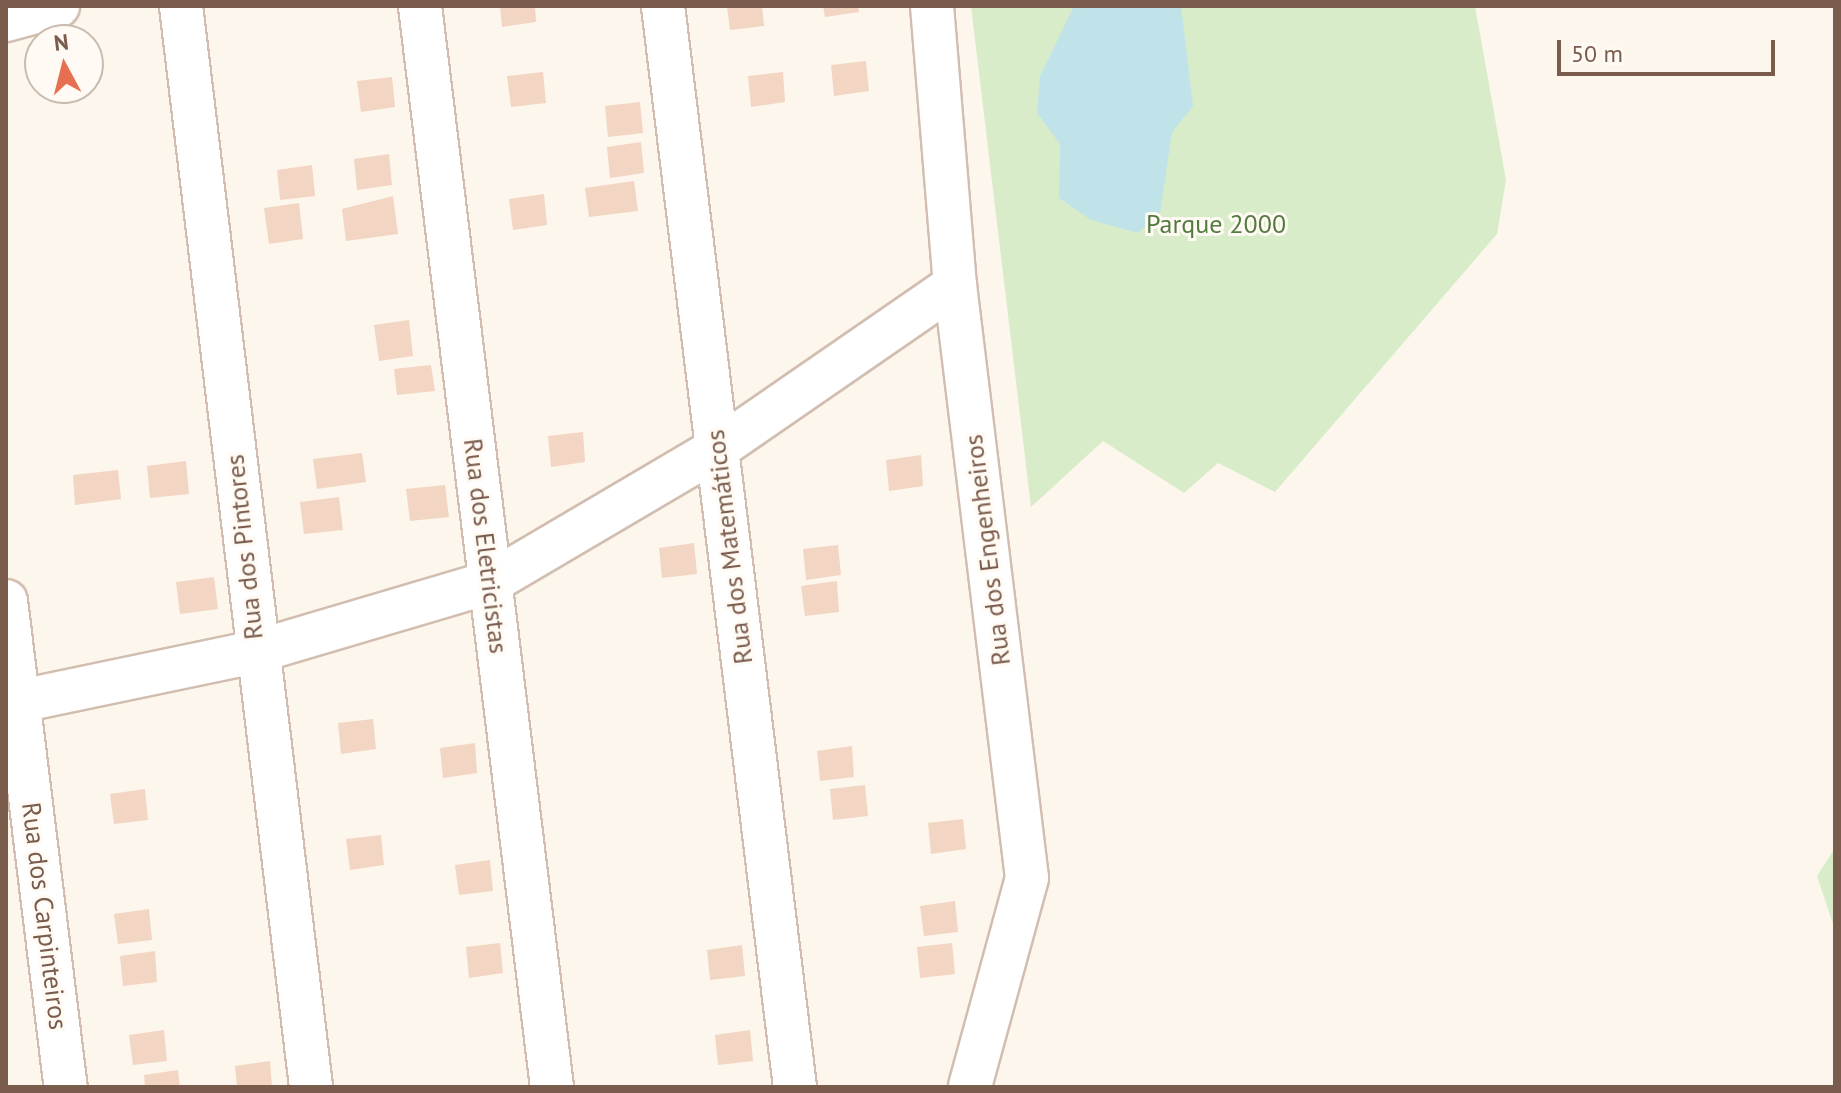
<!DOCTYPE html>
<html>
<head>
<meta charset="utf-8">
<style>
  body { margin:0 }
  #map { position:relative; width:1841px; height:1093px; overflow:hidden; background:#fdf6ec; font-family:"PT Sans",sans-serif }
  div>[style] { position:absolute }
  .green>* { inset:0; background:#d8ecc9 }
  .water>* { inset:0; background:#bfe3e8 }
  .building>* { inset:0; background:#f3d5c3 }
  .roads { filter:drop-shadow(2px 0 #d1beb0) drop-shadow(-2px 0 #d1beb0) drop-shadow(0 2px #d1beb0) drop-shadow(0 -2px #d1beb0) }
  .minor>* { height:42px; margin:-21px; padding:0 21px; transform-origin:21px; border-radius:21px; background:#fff }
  span { translate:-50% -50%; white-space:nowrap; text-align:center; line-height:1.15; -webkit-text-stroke:6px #fffaf3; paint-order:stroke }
  .park-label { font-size:26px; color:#537a41 }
  .street-label { font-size:26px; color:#7a5c4d }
  .frame { position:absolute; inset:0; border:8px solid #7a5c4d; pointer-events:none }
  .north { position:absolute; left:24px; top:24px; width:80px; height:80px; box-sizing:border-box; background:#fffaf3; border:2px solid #cabbb1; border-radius:50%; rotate:353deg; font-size:22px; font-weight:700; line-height:32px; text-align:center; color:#7a5c4d }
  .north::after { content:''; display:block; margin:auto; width:28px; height:36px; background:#e76f51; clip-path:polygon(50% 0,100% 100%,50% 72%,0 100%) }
  .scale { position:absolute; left:1557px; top:40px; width:218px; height:36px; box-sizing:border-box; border:4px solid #7a5c4d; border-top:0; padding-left:10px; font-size:24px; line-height:28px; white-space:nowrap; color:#7a5c4d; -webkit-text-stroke:6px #fffaf3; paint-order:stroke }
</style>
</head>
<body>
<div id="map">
  <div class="green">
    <i style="clip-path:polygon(971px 6px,1475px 6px,1506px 180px,1497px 234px,1275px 492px,1218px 463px,1184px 493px,1103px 441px,1031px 507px)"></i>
    <i style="clip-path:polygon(1835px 848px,1835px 930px,1817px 876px)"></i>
  </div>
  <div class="water">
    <i style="clip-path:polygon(1074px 6px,1181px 6px,1193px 106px,1172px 132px,1160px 213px,1138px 233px,1091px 220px,1059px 198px,1060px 144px,1037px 113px,1040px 76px)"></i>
  </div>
  <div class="building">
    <i style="clip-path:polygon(500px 6px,535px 6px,536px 22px,502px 27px)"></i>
    <i style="clip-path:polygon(727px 6px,762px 6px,764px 26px,730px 30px)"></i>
    <i style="clip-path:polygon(823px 6px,858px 6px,859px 12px,825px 17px)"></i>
    <i style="clip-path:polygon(866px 61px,869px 91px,834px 96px,831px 65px)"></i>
    <i style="clip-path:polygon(543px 72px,546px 103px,511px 107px,507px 76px)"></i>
    <i style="clip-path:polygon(783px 72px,785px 102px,751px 107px,748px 76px)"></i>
    <i style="clip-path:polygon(392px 77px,395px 107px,361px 112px,357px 81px)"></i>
    <i style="clip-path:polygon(640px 102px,643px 133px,608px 137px,605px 106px)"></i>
    <i style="clip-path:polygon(641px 142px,644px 173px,610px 178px,607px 147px)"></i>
    <i style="clip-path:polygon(389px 154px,392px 185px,357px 190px,354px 159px)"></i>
    <i style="clip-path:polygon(312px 165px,315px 196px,280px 200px,277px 170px)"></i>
    <i style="clip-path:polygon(634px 181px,638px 211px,589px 217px,585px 188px)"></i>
    <i style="clip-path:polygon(544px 194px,547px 225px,513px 230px,509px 199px)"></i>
    <i style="clip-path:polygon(393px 196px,398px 234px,346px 241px,342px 209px)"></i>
    <i style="clip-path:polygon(299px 203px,303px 239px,269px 244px,264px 208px)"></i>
    <i style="clip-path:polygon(409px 320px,413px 356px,379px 361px,374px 325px)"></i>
    <i style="clip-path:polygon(431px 365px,435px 391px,397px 395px,394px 369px)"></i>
    <i style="clip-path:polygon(583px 432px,585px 462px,551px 467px,548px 436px)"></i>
    <i style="clip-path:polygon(362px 453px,366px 482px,317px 489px,313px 459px)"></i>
    <i style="clip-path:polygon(921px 455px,923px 486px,889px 491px,886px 460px)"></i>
    <i style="clip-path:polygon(186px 461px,189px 494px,150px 498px,147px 466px)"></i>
    <i style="clip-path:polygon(118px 470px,121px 499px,75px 505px,73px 475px)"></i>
    <i style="clip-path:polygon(445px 485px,449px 517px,410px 521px,406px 489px)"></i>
    <i style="clip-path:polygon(339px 497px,343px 530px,304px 534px,300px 502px)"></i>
    <i style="clip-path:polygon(694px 543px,697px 574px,662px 578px,659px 548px)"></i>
    <i style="clip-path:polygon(838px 545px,841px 575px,806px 580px,803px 549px)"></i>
    <i style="clip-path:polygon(214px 577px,218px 609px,180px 614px,176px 582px)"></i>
    <i style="clip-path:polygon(837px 581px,839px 612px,805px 616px,801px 586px)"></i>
    <i style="clip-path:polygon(373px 719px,376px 749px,341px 754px,338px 723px)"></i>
    <i style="clip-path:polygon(475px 743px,477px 773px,443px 778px,440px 748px)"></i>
    <i style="clip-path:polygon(852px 746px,854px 777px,820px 781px,817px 751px)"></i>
    <i style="clip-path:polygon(865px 785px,868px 816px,833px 820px,830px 789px)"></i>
    <i style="clip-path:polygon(145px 789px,148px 820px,114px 824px,110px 794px)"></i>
    <i style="clip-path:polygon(963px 819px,966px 849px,931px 854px,928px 823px)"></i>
    <i style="clip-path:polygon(381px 835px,384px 865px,350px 870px,346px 839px)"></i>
    <i style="clip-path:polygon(490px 860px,493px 891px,459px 895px,455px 865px)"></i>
    <i style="clip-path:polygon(955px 901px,958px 932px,924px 936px,920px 906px)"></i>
    <i style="clip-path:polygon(149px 909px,152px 940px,118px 944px,114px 914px)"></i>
    <i style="clip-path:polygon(500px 943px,503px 973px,469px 978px,466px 947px)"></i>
    <i style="clip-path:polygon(952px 943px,955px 974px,920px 978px,917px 947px)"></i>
    <i style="clip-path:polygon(742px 945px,745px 976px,710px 980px,707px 950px)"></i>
    <i style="clip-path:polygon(155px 951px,157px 982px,123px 986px,120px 956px)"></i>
    <i style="clip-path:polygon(164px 1030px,167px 1061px,133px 1065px,129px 1035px)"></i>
    <i style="clip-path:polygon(750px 1030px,753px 1061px,718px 1065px,715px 1035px)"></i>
    <i style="clip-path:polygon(270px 1061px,272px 1087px,237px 1087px,235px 1066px)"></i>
    <i style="clip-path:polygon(178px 1070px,180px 1087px,145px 1087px,144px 1075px)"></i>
  </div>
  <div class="roads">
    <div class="minor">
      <i style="left:181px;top:6px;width:1089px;rotate:83.14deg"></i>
      <i style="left:420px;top:6px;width:1089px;rotate:83.04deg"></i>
      <i style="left:663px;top:6px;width:1089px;rotate:83.04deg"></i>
      <i style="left:932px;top:6px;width:280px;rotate:85.3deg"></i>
      <i style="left:955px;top:285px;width:597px;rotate:83.08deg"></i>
      <i style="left:1027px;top:878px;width:217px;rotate:105.3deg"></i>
      <i style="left:6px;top:20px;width:54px;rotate:-15.1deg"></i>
      <i style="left:6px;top:601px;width:490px;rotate:83deg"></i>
      <i style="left:6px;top:704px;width:254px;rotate:-11.8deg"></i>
      <i style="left:255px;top:652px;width:246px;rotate:-16.5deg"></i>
      <i style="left:491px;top:582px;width:262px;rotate:-30.5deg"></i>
      <i style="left:717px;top:449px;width:289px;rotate:-34.6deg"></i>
    </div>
  </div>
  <div class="park-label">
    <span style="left:1216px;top:224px">Parque 2000</span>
  </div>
  <div class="street-label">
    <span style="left:486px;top:546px;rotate:83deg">Rua dos Eletricistas</span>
    <span style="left:244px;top:547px;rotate:-96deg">Rua dos Pintores</span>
    <span style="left:729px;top:547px;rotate:-97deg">Rua dos Matemáticos</span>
    <span style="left:987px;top:550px;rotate:-97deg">Rua dos Engenheiros</span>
    <span style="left:45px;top:916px;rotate:83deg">Rua dos Carpinteiros</span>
  </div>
  <div class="frame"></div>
  <div class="north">N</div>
  <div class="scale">50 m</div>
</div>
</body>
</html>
